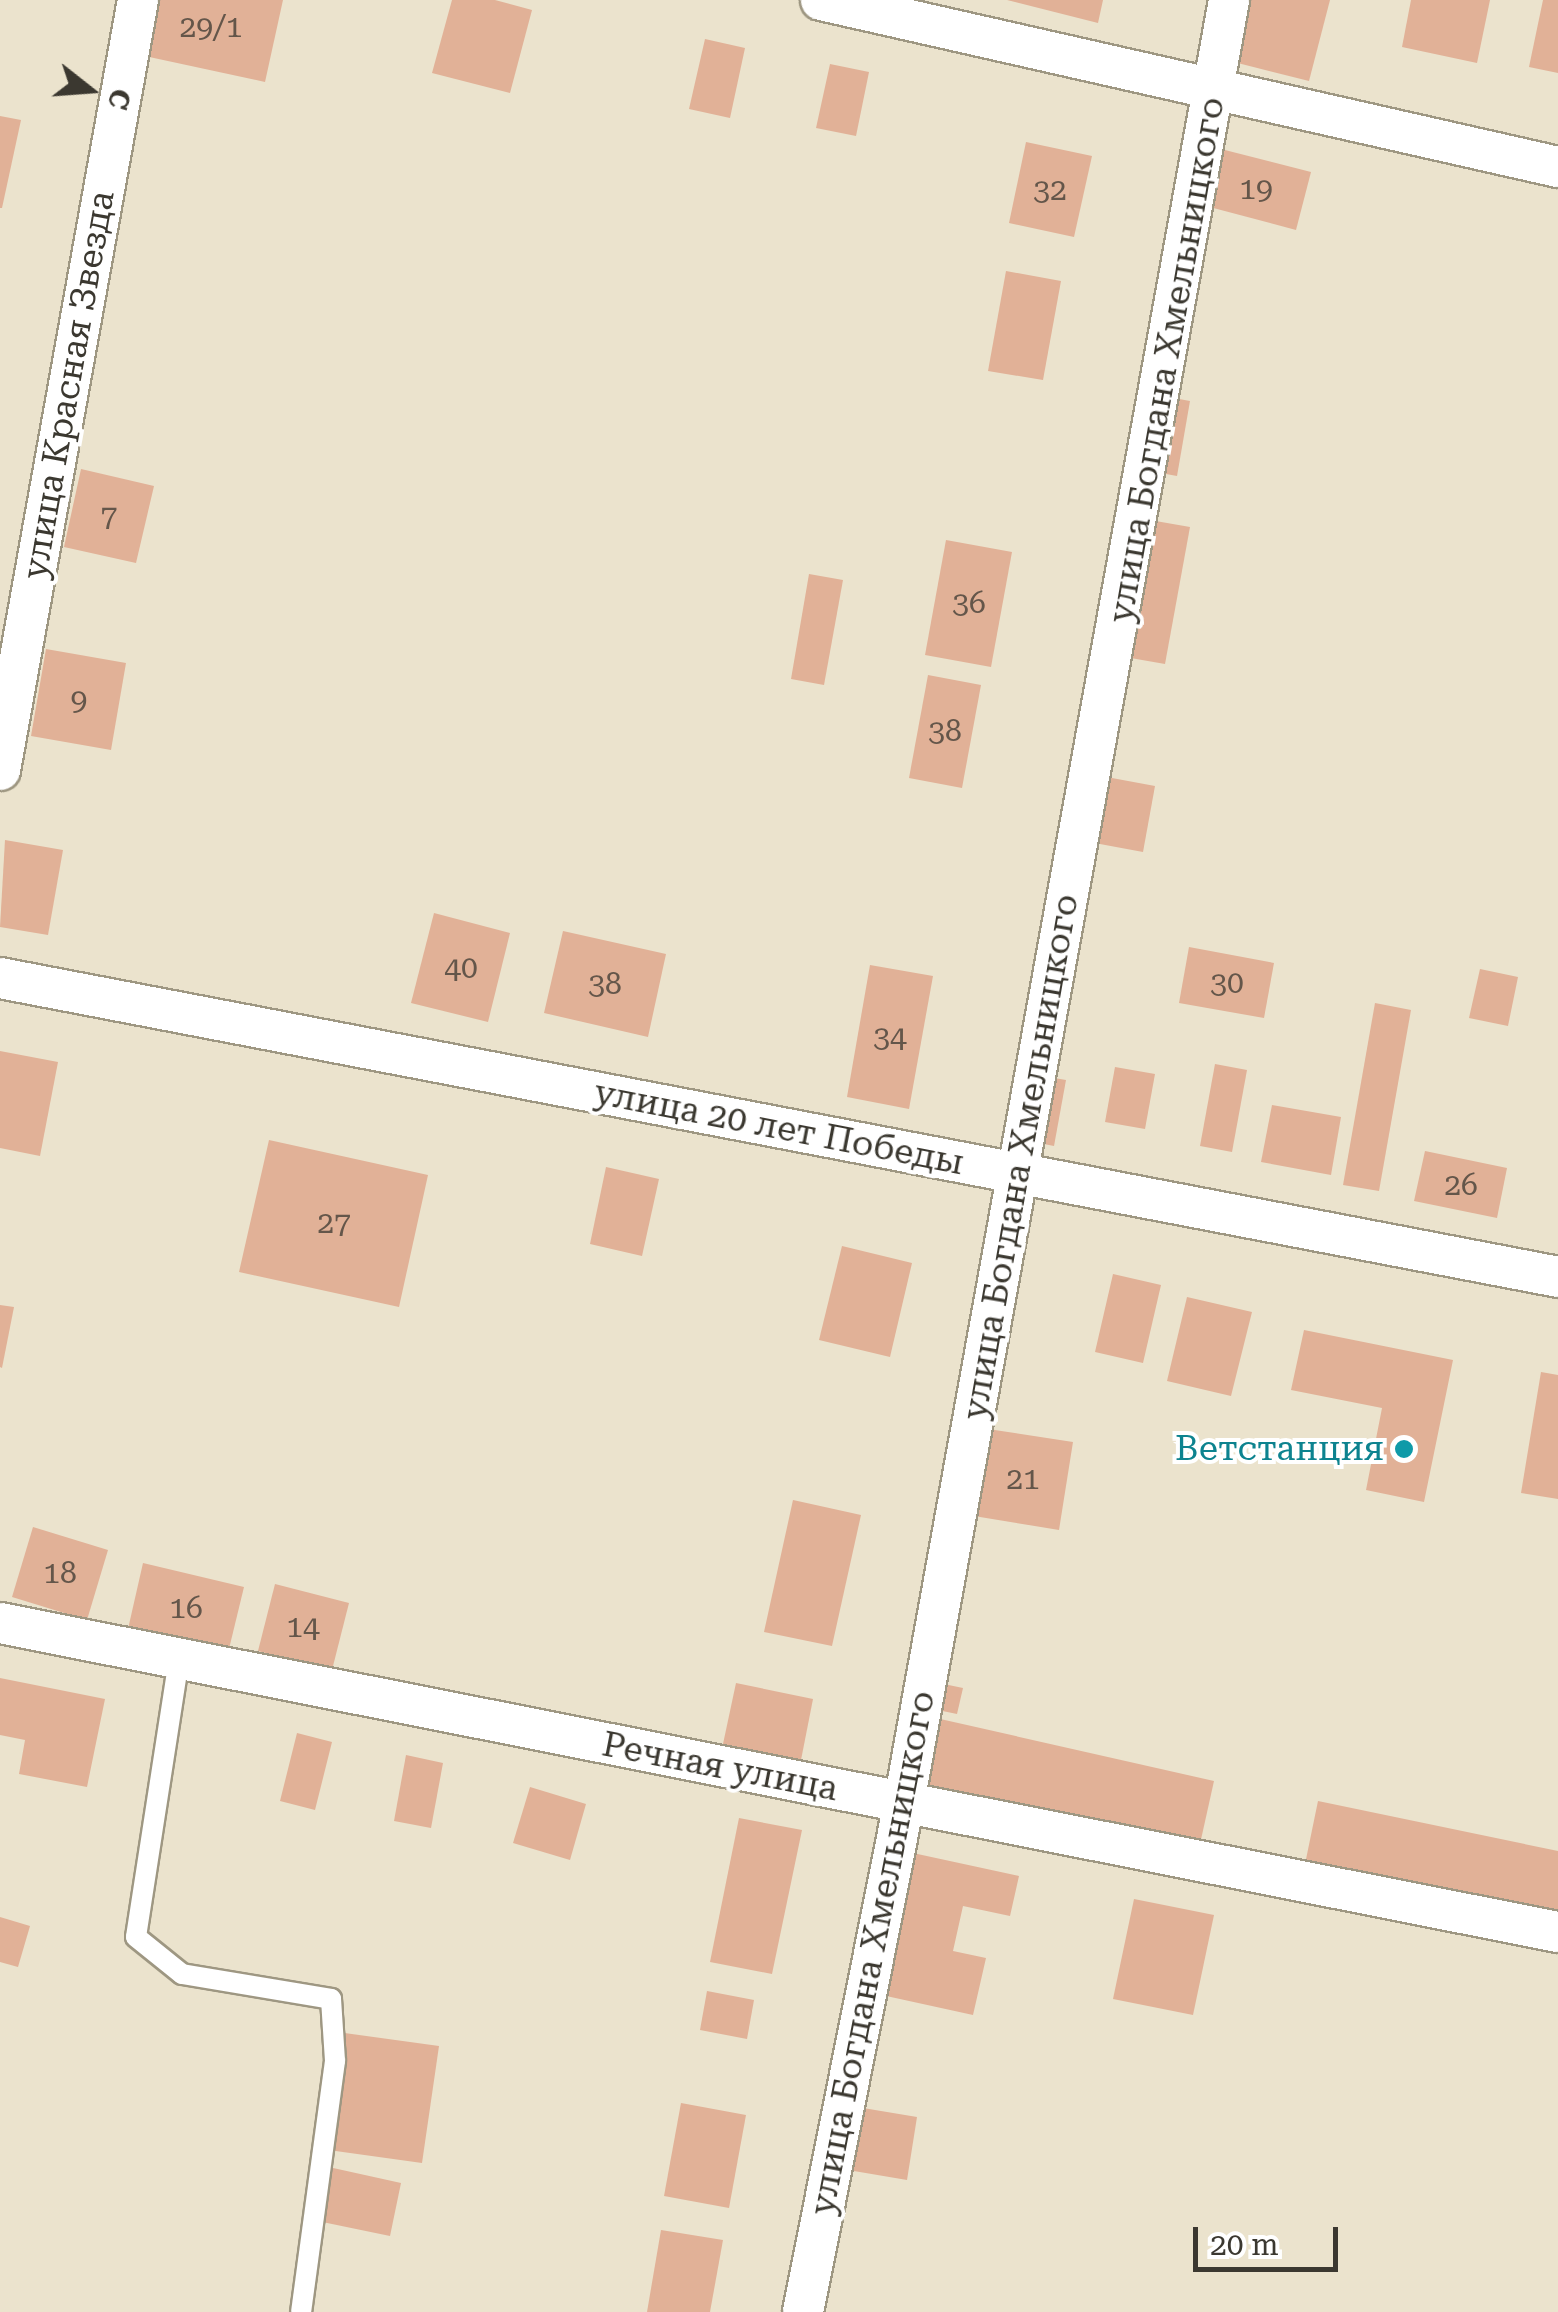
<!DOCTYPE html>
<html>
<head>
<meta charset="utf-8">
<style>
  body { margin:0 }
  #map { position:relative; width:1558px; height:2312px; overflow:hidden; background:#ebe3cd; font-family:"Roboto Serif",serif }
  div>[style] { position:absolute }
  .building>* { inset:0; background:#e1b197 }
  .roads { filter:drop-shadow(2px 0 #9e9782) drop-shadow(-2px 0 #9e9782) drop-shadow(0 2px #9e9782) drop-shadow(0 -2px #9e9782) }
  .service>* { height:20px; margin:-10px; padding:0 10px; transform-origin:10px; border-radius:10px; background:#fff }
  .minor>* { height:40px; margin:-20px; padding:0 20px; transform-origin:20px; border-radius:20px; background:#fff }
  .dots>* { width:28px; height:28px; translate:-50% -50%; box-sizing:border-box; border:5px solid #fff; border-radius:50% }
  span { translate:-50% -50%; white-space:nowrap; text-align:center; line-height:1.15; -webkit-text-stroke:8px #fff; paint-order:stroke }
  .number-label { font-size:30px; color:#64564a }
  .number-label span { -webkit-text-stroke-width:0 }
  .street-label { font-size:35px; color:#3b3830 }
  .culture-label { font-size:35px; color:#0d838f }
  .right { translate:-100% -50%; text-align:right }
  .north { position:absolute; left:40px; top:40px; width:100px; height:100px; -webkit-text-stroke:8px #fff; paint-order:stroke; rotate:107deg; font-size:28px; font-weight:700; line-height:40px; text-align:center; color:#3b3830 }
  .north::after { content:''; display:block; margin:auto; width:35px; height:45px; background:#3b3830; clip-path:polygon(50% 0,100% 100%,50% 72%,0 100%) }
  .scale { position:absolute; left:1193px; top:2227px; width:145px; height:45px; box-sizing:border-box; border:5px solid #3b3830; border-top:0; padding-left:12px; font-size:30px; line-height:35px; white-space:nowrap; color:#3b3830; -webkit-text-stroke:8px #fff; paint-order:stroke }
</style>
</head>
<body>
<div id="map">
  <div class="building">
    <i style="clip-path:polygon(152px 0,283px 0,265px 82px,140px 55px)"></i>
    <i style="clip-path:polygon(452px 0,495px 0,532px 10px,510px 93px,432px 73px)"></i>
    <i style="clip-path:polygon(1007px 0,1103px 0,1098px 23px)"></i>
    <i style="clip-path:polygon(1237px 0,1330px 0,1309px 81px,1222px 59px)"></i>
    <i style="clip-path:polygon(1411px 0,1490px 0,1477px 63px,1402px 47px)"></i>
    <i style="clip-path:polygon(1543px 0,1558px 0,1558px 73px,1529px 67px)"></i>
    <i style="clip-path:polygon(705px 39px,745px 48px,730px 118px,689px 109px)"></i>
    <i style="clip-path:polygon(830px 64px,869px 72px,856px 136px,816px 128px)"></i>
    <i style="clip-path:polygon(0 116px,21px 120px,2px 208px,0 208px)"></i>
    <i style="clip-path:polygon(1026px 142px,1092px 156px,1074px 237px,1009px 223px)"></i>
    <i style="clip-path:polygon(1217px 148px,1311px 172px,1296px 230px,1202px 205px)"></i>
    <i style="clip-path:polygon(1006px 271px,1061px 281px,1043px 380px,988px 371px)"></i>
    <i style="clip-path:polygon(1157px 395px,1190px 401px,1177px 476px,1144px 470px)"></i>
    <i style="clip-path:polygon(81px 469px,154px 486px,136px 563px,64px 547px)"></i>
    <i style="clip-path:polygon(1127px 516px,1190px 527px,1165px 664px,1102px 653px)"></i>
    <i style="clip-path:polygon(946px 540px,1012px 552px,991px 667px,925px 655px)"></i>
    <i style="clip-path:polygon(809px 574px,843px 580px,824px 685px,791px 679px)"></i>
    <i style="clip-path:polygon(46px 649px,126px 663px,111px 750px,31px 736px)"></i>
    <i style="clip-path:polygon(928px 675px,981px 685px,962px 788px,909px 778px)"></i>
    <i style="clip-path:polygon(1085px 773px,1155px 786px,1143px 852px,1073px 839px)"></i>
    <i style="clip-path:polygon(5px 840px,63px 850px,48px 935px,0 927px)"></i>
    <i style="clip-path:polygon(434px 913px,510px 933px,488px 1022px,411px 1003px)"></i>
    <i style="clip-path:polygon(563px 931px,666px 954px,648px 1037px,544px 1013px)"></i>
    <i style="clip-path:polygon(1189px 947px,1274px 963px,1264px 1018px,1179px 1003px)"></i>
    <i style="clip-path:polygon(870px 965px,933px 976px,909px 1109px,847px 1097px)"></i>
    <i style="clip-path:polygon(1480px 969px,1518px 977px,1508px 1026px,1469px 1018px)"></i>
    <i style="clip-path:polygon(1375px 1003px,1411px 1010px,1379px 1191px,1343px 1185px)"></i>
    <i style="clip-path:polygon(0 1051px,58px 1062px,40px 1156px,0 1148px)"></i>
    <i style="clip-path:polygon(1215px 1064px,1247px 1070px,1232px 1152px,1200px 1146px)"></i>
    <i style="clip-path:polygon(1115px 1067px,1155px 1074px,1145px 1129px,1105px 1122px)"></i>
    <i style="clip-path:polygon(1025px 1073px,1066px 1080px,1054px 1146px,1014px 1138px)"></i>
    <i style="clip-path:polygon(1272px 1105px,1341px 1117px,1331px 1175px,1261px 1162px)"></i>
    <i style="clip-path:polygon(269px 1140px,428px 1175px,399px 1307px,239px 1272px)"></i>
    <i style="clip-path:polygon(1425px 1151px,1507px 1168px,1497px 1218px,1414px 1201px)"></i>
    <i style="clip-path:polygon(606px 1167px,659px 1179px,642px 1256px,590px 1244px)"></i>
    <i style="clip-path:polygon(842px 1246px,912px 1263px,890px 1357px,819px 1340px)"></i>
    <i style="clip-path:polygon(1113px 1274px,1161px 1285px,1143px 1363px,1095px 1352px)"></i>
    <i style="clip-path:polygon(1187px 1297px,1252px 1312px,1231px 1396px,1167px 1381px)"></i>
    <i style="clip-path:polygon(0 1305px,14px 1307px,2px 1368px,0 1367px)"></i>
    <i style="clip-path:polygon(1304px 1330px,1453px 1360px,1424px 1502px,1366px 1490px,1382px 1408px,1291px 1390px)"></i>
    <i style="clip-path:polygon(1541px 1372px,1558px 1375px,1558px 1499px,1521px 1493px)"></i>
    <i style="clip-path:polygon(988px 1429px,1073px 1442px,1059px 1530px,974px 1516px)"></i>
    <i style="clip-path:polygon(793px 1500px,861px 1515px,832px 1646px,764px 1632px)"></i>
    <i style="clip-path:polygon(33px 1527px,108px 1550px,87px 1620px,12px 1597px)"></i>
    <i style="clip-path:polygon(143px 1563px,244px 1587px,228px 1653px,128px 1629px)"></i>
    <i style="clip-path:polygon(275px 1584px,349px 1603px,332px 1670px,258px 1651px)"></i>
    <i style="clip-path:polygon(0 1678px,105px 1699px,87px 1787px,19px 1774px,25px 1740px,0 1735px)"></i>
    <i style="clip-path:polygon(934px 1682px,963px 1688px,957px 1714px,928px 1708px)"></i>
    <i style="clip-path:polygon(736px 1683px,813px 1699px,801px 1760px,723px 1744px)"></i>
    <i style="clip-path:polygon(927px 1716px,1214px 1781px,1198px 1853px,910px 1788px)"></i>
    <i style="clip-path:polygon(297px 1733px,332px 1742px,315px 1810px,280px 1801px)"></i>
    <i style="clip-path:polygon(406px 1755px,443px 1763px,431px 1828px,394px 1821px)"></i>
    <i style="clip-path:polygon(530px 1787px,586px 1804px,570px 1860px,513px 1843px)"></i>
    <i style="clip-path:polygon(1318px 1801px,1558px 1851px,1558px 1923px,1304px 1869px)"></i>
    <i style="clip-path:polygon(739px 1818px,802px 1830px,772px 1974px,710px 1962px)"></i>
    <i style="clip-path:polygon(899px 1850px,1019px 1876px,1010px 1916px,963px 1906px,953px 1951px,986px 1958px,973px 2015px,868px 1992px)"></i>
    <i style="clip-path:polygon(1134px 1899px,1214px 1915px,1193px 2015px,1113px 1999px)"></i>
    <i style="clip-path:polygon(0 1917px,30px 1926px,18px 1967px,0 1962px)"></i>
    <i style="clip-path:polygon(707px 1991px,754px 2000px,747px 2039px,700px 2030px)"></i>
    <i style="clip-path:polygon(330px 2031px,439px 2046px,422px 2163px,314px 2148px)"></i>
    <i style="clip-path:polygon(681px 2103px,746px 2115px,729px 2208px,664px 2196px)"></i>
    <i style="clip-path:polygon(857px 2107px,917px 2117px,907px 2180px,848px 2170px)"></i>
    <i style="clip-path:polygon(315px 2164px,401px 2183px,390px 2236px,303px 2218px)"></i>
    <i style="clip-path:polygon(661px 2230px,723px 2240px,710px 2312px,647px 2312px)"></i>
  </div>
  <div class="roads">
    <div class="service">
      <i style="left:179px;top:1659px;width:281px;rotate:98.8deg"></i>
      <i style="left:136px;top:1937px;width:59px;rotate:38.8deg"></i>
      <i style="left:182px;top:1974px;width:151px;rotate:9.5deg"></i>
      <i style="left:331px;top:1999px;width:62px;rotate:86.3deg"></i>
      <i style="left:335px;top:2061px;width:253px;rotate:97.7deg"></i>
    </div>
    <div class="minor">
      <i style="left:821px;top:0;width:756px;rotate:12.77deg"></i>
      <i style="left:0;top:770px;width:782px;rotate:-79.84deg"></i>
      <i style="left:0;top:978px;width:1586px;rotate:10.86deg"></i>
      <i style="left:0;top:1623px;width:1588px;rotate:11.22deg"></i>
      <i style="left:803px;top:2312px;width:519px;rotate:-78.78deg"></i>
      <i style="left:904px;top:1803px;width:1832px;rotate:-79.78deg"></i>
    </div>
  </div>
  <div class="dots">
    <i style="left:1404px;top:1449px;background:#0f9aa8"></i>
  </div>
  <div class="number-label">
    <span style="left:211px;top:27px">29/1</span>
    <span style="left:1256px;top:189px">19</span>
    <span style="left:1050px;top:190px">32</span>
    <span style="left:109px;top:516px">7</span>
    <span style="left:969px;top:603px">36</span>
    <span style="left:79px;top:700px">9</span>
    <span style="left:945px;top:731px">38</span>
    <span style="left:461px;top:968px">40</span>
    <span style="left:1227px;top:983px">30</span>
    <span style="left:605px;top:984px">38</span>
    <span style="left:890px;top:1037px">34</span>
    <span style="left:1461px;top:1185px">26</span>
    <span style="left:334px;top:1223px">27</span>
    <span style="left:1023px;top:1479px">21</span>
    <span style="left:60px;top:1573px">18</span>
    <span style="left:186px;top:1608px">16</span>
    <span style="left:303px;top:1627px">14</span>
  </div>
  <div class="street-label">
    <span style="left:1167px;top:360px;rotate:-80deg">улица Богдана Хмельницкого</span>
    <span style="left:69px;top:385px;rotate:-80deg">улица Красная Звезда</span>
    <span style="left:779px;top:1128px;rotate:11deg">улица 20 лет Победы</span>
    <span style="left:1021px;top:1157px;rotate:-80deg">улица Богдана Хмельницкого</span>
    <span style="left:720px;top:1767px;rotate:11deg">Речная улица</span>
    <span style="left:873px;top:1953px;rotate:-79deg">улица Богдана Хмельницкого</span>
  </div>
  <div class="culture-label">
    <span class="right" style="left:1384px;top:1449px">Ветстанция</span>
  </div>
  <div class="north">С</div>
  <div class="scale">20 m</div>
</div>
</body>
</html>
